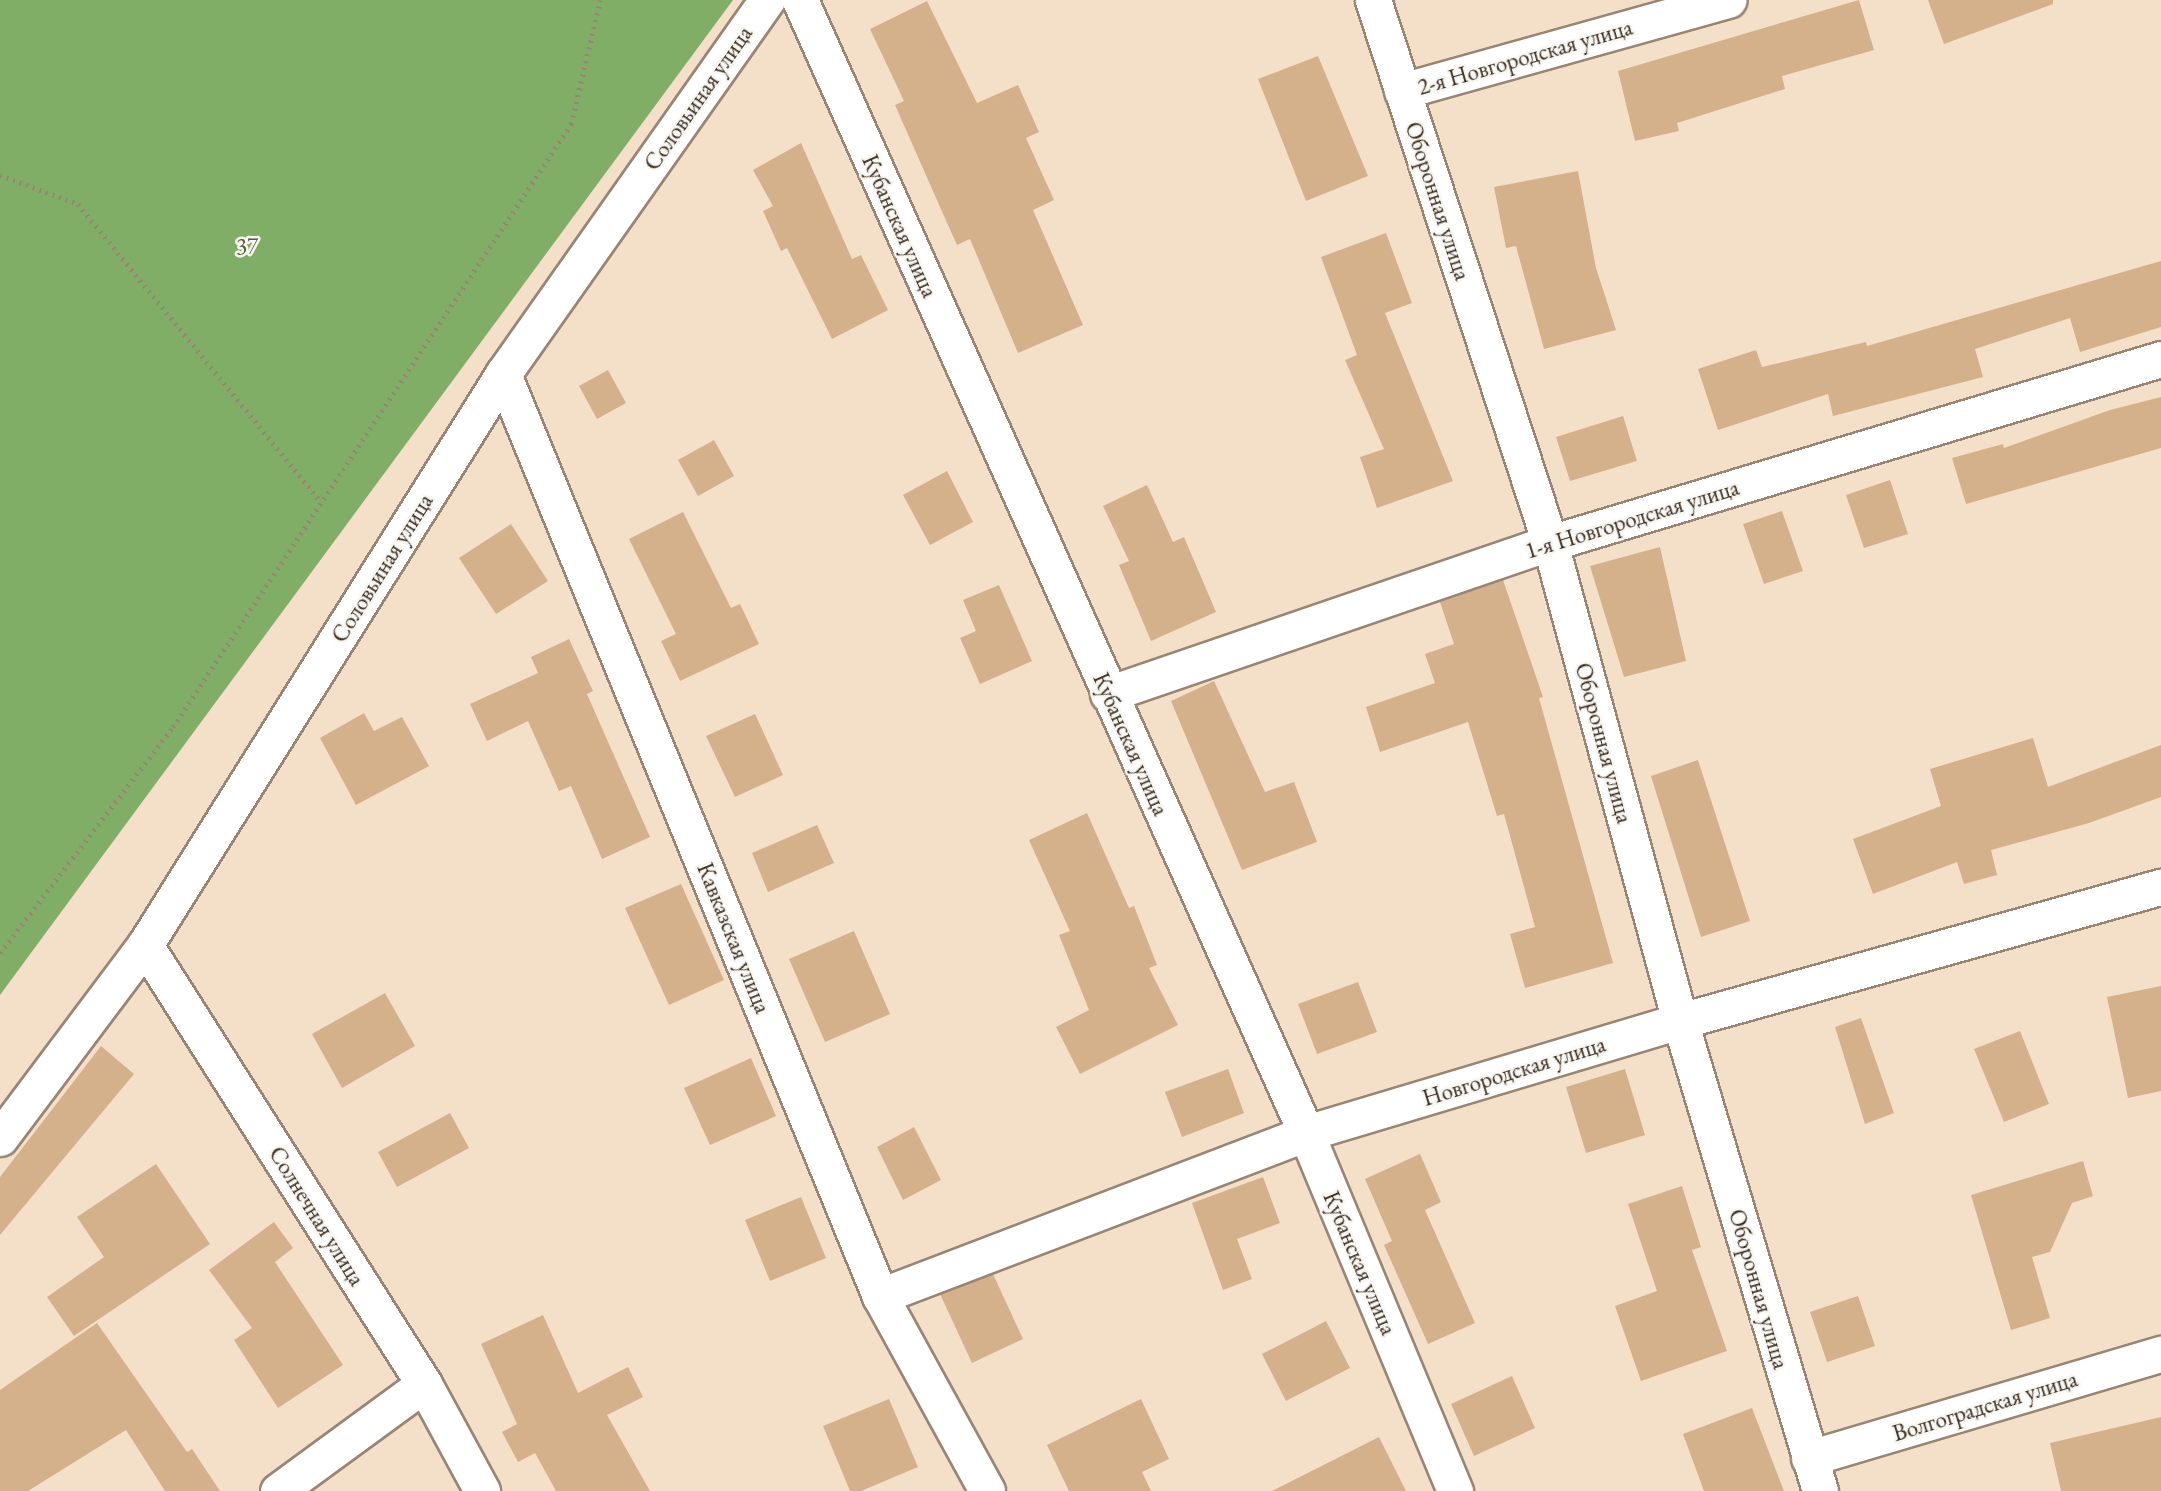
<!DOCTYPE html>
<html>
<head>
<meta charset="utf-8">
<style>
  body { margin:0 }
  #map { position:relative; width:2161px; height:1491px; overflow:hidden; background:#f4e0c9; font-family:"EB Garamond",serif }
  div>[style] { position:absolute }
  .forest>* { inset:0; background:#80ae67 }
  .building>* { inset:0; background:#d4b18a }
  .path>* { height:4.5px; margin-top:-2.25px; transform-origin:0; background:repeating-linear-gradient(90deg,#988574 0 2px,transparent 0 7px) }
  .roads { filter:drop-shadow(2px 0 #988574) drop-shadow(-2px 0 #988574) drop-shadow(0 2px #988574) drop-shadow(0 -2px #988574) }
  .minor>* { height:35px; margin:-17.5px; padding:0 17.5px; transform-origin:17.5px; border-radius:17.5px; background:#fff }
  span { translate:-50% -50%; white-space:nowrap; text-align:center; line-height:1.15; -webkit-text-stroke:5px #f6f6f2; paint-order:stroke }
  .street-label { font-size:23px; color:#3b2a1e }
  .park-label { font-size:23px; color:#5a5a38 }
</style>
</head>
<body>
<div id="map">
  <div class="forest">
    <i style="clip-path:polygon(0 0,733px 0,0 995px)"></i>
  </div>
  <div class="building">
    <i style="clip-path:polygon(1859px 0,1874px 50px,1782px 76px,1785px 89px,1677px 123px,1679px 131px,1635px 141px,1618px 71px)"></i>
    <i style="clip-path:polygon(1928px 0,2053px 0,2053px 4px,1944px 44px)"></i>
    <i style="clip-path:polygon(927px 1px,977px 103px,1018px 85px,1039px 132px,1026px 138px,1054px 200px,1033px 210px,1083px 325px,1018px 353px,970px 239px,957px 245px,940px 207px,895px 105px,904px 101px,870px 29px)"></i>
    <i style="clip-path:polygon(1318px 56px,1368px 176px,1306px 201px,1258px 79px)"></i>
    <i style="clip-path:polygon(801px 143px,852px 259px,861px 255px,888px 310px,832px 339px,787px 248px,781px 251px,763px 211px,773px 206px,753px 170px)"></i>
    <i style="clip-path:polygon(1578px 171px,1596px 268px,1616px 330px,1544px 349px,1516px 246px,1506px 248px,1494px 187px)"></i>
    <i style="clip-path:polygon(1386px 233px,1412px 303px,1385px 313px,1453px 481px,1377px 508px,1360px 457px,1384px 449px,1345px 360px,1357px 355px,1321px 257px)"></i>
    <i style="clip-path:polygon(2161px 261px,2161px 327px,2080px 352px,2070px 318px,1975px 349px,1983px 377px,1833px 416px,1828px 394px,1718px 430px,1698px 369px,1756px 350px,1762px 367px,1866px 342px,1867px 346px)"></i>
    <i style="clip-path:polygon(608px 370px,626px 403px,597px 419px,579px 386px)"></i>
    <i style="clip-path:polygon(2161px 397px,2161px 448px,1966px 504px,1952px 458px,2003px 444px,2004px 448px,2110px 410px)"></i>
    <i style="clip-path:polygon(1623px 416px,1637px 461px,1570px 481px,1556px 437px)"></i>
    <i style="clip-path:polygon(714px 440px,734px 476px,698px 496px,678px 460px)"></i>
    <i style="clip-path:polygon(947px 471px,973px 522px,930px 545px,903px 495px)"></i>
    <i style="clip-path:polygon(1890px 480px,1908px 534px,1864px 548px,1846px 495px)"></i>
    <i style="clip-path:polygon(1147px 485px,1173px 542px,1184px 537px,1216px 612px,1151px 641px,1119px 565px,1129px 561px,1103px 506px)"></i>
    <i style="clip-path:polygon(1782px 511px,1803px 571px,1764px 584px,1743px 524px)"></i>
    <i style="clip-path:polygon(683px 512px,731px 608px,740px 604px,759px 644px,680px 681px,661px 641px,676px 634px,629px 539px)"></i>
    <i style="clip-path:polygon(511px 524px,548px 581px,496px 614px,459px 558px)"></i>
    <i style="clip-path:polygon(1660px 547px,1686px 661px,1624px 677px,1590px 566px)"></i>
    <i style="clip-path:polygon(1503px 580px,1543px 697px,1539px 698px,1613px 963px,1525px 988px,1510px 934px,1535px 927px,1504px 814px,1497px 816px,1468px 722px,1380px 752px,1366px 707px,1435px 683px,1425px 654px,1454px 644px,1440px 602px)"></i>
    <i style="clip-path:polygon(999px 585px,1032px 661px,980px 684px,960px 638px,976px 631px,963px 600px)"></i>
    <i style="clip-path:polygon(569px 639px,593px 691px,587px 694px,650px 837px,602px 859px,571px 786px,559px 791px,528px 721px,487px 741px,470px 704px,538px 673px,531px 657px)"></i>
    <i style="clip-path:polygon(1214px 681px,1265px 792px,1294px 782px,1317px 842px,1242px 870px,1171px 701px)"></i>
    <i style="clip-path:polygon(364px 713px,374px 731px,402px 717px,429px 766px,356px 805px,320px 738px)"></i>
    <i style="clip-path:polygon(755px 714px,783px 775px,735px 797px,706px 736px)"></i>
    <i style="clip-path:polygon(2033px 738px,2048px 787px,2161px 745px,2161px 797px,2089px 823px,1991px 850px,1997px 875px,1964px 884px,1957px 862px,1873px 894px,1853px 839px,1941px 806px,1930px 769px)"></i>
    <i style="clip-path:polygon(1698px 760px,1750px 921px,1701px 937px,1651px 776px)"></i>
    <i style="clip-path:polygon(1087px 813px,1129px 908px,1134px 906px,1157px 965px,1149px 968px,1178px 1025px,1080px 1074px,1056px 1027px,1089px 1010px,1059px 935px,1070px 931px,1029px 840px)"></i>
    <i style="clip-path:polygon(817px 825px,834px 863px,768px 892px,752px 853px)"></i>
    <i style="clip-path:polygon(681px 884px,724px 980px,669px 1005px,625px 908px)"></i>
    <i style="clip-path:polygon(854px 931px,890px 1014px,825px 1042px,789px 959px)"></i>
    <i style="clip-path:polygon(1358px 982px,1377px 1032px,1317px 1054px,1298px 1004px)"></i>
    <i style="clip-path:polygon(2161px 986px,2161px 1091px,2128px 1098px,2107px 997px)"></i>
    <i style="clip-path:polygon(385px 993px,415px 1046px,342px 1088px,312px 1034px)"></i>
    <i style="clip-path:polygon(1861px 1018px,1894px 1113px,1865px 1124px,1835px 1027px)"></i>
    <i style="clip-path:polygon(2020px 1031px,2049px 1104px,2004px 1122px,1974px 1049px)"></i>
    <i style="clip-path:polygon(101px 1046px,134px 1074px,0 1235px,0 1177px)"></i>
    <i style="clip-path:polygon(751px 1058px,776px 1116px,710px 1145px,684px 1088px)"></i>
    <i style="clip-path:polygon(1228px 1069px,1244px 1113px,1182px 1137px,1165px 1092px)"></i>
    <i style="clip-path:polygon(1625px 1069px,1645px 1135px,1586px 1153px,1566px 1087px)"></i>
    <i style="clip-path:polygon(450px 1113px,469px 1148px,397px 1187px,378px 1152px)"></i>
    <i style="clip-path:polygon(914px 1127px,941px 1180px,903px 1200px,877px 1147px)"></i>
    <i style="clip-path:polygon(1420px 1154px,1441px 1202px,1425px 1210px,1475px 1323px,1428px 1344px,1384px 1245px,1392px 1241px,1365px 1179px)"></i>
    <i style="clip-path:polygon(2083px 1161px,2093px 1196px,2072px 1203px,2050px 1252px,2032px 1257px,2050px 1318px,2011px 1330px,1971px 1195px)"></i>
    <i style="clip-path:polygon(156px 1164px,210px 1244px,74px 1336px,47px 1297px,104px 1257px,77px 1217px)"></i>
    <i style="clip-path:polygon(1263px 1177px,1280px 1223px,1237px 1239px,1252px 1279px,1223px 1290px,1192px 1203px)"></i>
    <i style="clip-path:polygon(1682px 1186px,1701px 1247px,1692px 1250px,1727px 1351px,1641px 1381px,1615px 1306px,1657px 1291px,1628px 1204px)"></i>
    <i style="clip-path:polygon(801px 1197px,826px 1258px,770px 1281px,745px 1220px)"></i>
    <i style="clip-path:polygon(274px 1222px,293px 1248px,275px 1262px,343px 1365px,278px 1408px,234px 1340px,252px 1328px,209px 1270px)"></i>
    <i style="clip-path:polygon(993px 1274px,1023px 1339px,972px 1363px,940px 1294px)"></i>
    <i style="clip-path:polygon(1858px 1296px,1875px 1346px,1827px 1362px,1810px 1312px)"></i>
    <i style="clip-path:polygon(543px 1315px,578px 1393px,628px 1367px,643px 1397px,607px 1415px,650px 1491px,556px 1491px,535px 1453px,518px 1462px,502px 1432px,517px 1424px,481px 1344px)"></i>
    <i style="clip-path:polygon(1326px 1321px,1350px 1368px,1286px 1401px,1262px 1354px)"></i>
    <i style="clip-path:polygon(97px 1323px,187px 1452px,192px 1449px,220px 1491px,165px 1491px,126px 1430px,28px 1491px,0 1491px,0 1390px)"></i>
    <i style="clip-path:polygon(1512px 1376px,1535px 1428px,1474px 1456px,1451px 1404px)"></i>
    <i style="clip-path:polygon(889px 1399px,918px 1467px,861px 1491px,850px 1491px,823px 1426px)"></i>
    <i style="clip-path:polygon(1141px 1399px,1169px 1459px,1142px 1472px,1151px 1491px,1069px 1491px,1047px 1445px)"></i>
    <i style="clip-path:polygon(1752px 1408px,1784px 1491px,1704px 1491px,1683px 1434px)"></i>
    <i style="clip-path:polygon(2161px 1417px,2161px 1491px,2061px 1491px,2050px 1443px)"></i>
    <i style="clip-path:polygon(1379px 1437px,1406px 1491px,1272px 1491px)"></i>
  </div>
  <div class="path">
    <i style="left:0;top:175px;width:83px;rotate:20.4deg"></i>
    <i style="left:78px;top:204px;width:385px;rotate:50.8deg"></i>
    <i style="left:0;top:953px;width:285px;rotate:-52.6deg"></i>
    <i style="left:173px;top:727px;width:723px;rotate:-56.57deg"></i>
    <i style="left:571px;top:124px;width:127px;rotate:-76.8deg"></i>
  </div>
  <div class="roads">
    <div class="minor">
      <i style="left:800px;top:0;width:1241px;rotate:65.93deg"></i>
      <i style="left:1306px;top:1133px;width:388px;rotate:67.4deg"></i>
      <i style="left:1373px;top:0;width:571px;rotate:71.95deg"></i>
      <i style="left:1550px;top:543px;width:495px;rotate:74.8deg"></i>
      <i style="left:1680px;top:1021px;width:490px;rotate:73.4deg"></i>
      <i style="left:1402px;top:91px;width:339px;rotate:-15.6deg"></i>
      <i style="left:503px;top:374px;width:996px;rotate:67.76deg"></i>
      <i style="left:880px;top:1296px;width:222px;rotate:61.2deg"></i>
      <i style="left:1108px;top:694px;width:467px;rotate:-18.9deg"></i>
      <i style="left:1550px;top:543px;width:638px;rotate:-16.76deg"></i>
      <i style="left:145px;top:945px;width:520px;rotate:57.56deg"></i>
      <i style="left:424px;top:1384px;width:122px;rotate:61.5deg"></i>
      <i style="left:0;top:1138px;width:241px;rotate:-53.1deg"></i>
      <i style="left:145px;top:945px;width:674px;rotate:-57.91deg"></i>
      <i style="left:503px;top:374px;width:458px;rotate:-54.8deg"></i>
      <i style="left:880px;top:1296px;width:456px;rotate:-20.9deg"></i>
      <i style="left:1306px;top:1133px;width:390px;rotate:-16.7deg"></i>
      <i style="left:1680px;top:1021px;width:499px;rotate:-15.6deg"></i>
      <i style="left:1809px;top:1458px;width:367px;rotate:-16.5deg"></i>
      <i style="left:278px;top:1491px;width:181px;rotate:-36.2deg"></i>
    </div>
  </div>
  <div class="street-label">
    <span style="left:1525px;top:57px;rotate:-16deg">2-я Новгородская улица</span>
    <span style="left:698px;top:98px;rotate:-55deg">Соловьиная улица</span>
    <span style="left:1438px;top:201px;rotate:72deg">Оборонная улица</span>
    <span style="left:900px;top:226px;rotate:66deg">Кубанская улица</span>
    <span style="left:1632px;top:519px;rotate:-17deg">1-я Новгородская улица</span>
    <span style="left:382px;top:568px;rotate:-58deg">Соловьиная улица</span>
    <span style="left:1604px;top:743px;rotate:75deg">Оборонная улица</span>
    <span style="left:1131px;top:744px;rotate:66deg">Кубанская улица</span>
    <span style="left:734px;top:938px;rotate:68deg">Кавказская улица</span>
    <span style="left:1514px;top:1071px;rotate:-17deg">Новгородская улица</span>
    <span style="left:317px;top:1216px;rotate:58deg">Солнечная улица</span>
    <span style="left:1360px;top:1263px;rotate:67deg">Кубанская улица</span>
    <span style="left:1759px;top:1289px;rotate:74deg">Оборонная улица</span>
    <span style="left:1985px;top:1406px;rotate:-17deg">Волгоградская улица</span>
  </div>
  <div class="park-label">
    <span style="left:247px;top:246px">37</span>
  </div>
</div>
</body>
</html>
